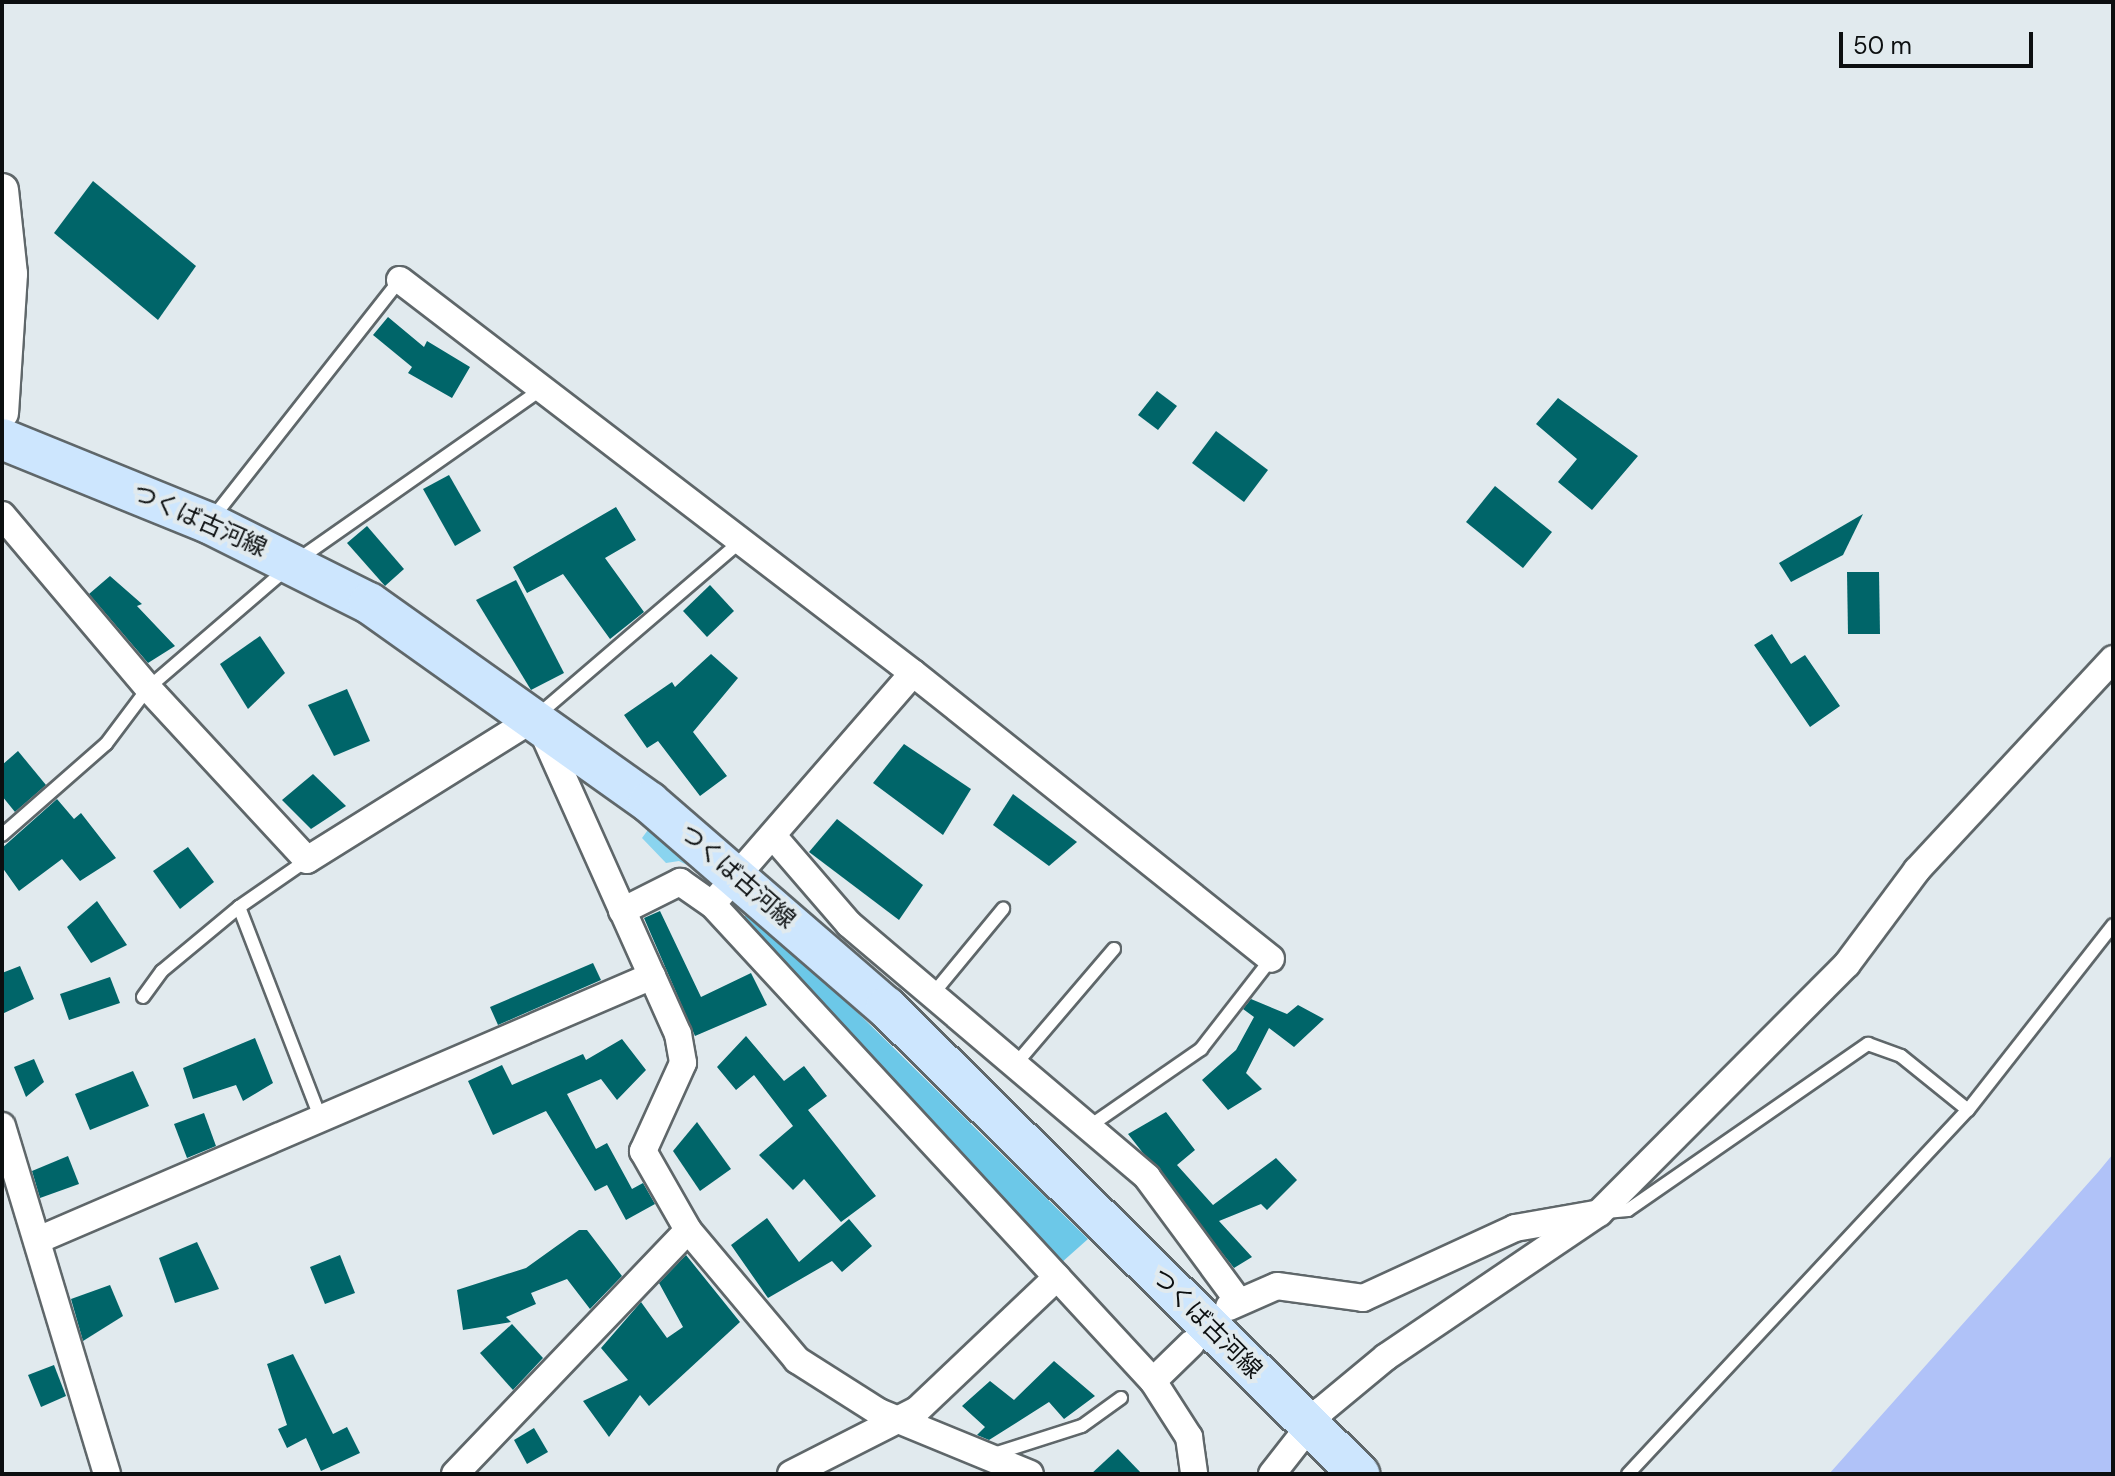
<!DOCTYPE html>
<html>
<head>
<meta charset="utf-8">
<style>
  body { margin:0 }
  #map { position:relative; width:2115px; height:1476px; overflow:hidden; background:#e1eaee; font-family:"DM Sans","Noto Sans JP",sans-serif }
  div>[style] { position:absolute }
  .green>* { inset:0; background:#8ad4ef }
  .forest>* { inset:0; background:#6cc8e8 }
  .water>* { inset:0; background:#b0c2f8 }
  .building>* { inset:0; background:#006569 }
  .roads { filter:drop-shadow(2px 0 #5f676a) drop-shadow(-2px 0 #5f676a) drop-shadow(0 2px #5f676a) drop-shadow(0 -2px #5f676a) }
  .service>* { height:12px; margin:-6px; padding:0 6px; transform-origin:6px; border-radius:6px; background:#fff }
  .minor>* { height:26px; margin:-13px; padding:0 13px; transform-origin:13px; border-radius:13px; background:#fff }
  .tertiary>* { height:32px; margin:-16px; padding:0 16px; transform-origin:16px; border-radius:16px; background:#fff }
  .primary>* { height:40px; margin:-20px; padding:0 20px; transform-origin:20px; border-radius:20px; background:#cde6fe }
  span { translate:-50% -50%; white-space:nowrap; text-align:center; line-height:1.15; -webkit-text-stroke:8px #e1eaee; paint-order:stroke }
  .street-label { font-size:24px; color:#0c0f10 }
  .frame { position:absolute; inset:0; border:4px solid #0c0f10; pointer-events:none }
  .scale { position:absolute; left:1839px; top:32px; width:194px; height:36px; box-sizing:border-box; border:4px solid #0c0f10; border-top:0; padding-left:10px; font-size:24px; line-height:28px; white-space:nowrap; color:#0c0f10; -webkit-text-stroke:6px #e1eaee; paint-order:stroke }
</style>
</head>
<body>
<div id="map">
  <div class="green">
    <i style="clip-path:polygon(653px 823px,707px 875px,679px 861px,666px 863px,642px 838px)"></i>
  </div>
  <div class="forest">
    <i style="clip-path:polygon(748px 914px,857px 1012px,1088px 1239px,1061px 1263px,739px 919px)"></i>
  </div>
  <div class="water">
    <i style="clip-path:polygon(2113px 1154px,2113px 1474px,1829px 1474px,2099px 1171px)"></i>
  </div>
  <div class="building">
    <i style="clip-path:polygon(93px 181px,196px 266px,158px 320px,54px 233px)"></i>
    <i style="clip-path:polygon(388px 317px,424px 347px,427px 341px,470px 367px,452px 398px,408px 373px,412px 367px,373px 335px)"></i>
    <i style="clip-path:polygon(1157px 391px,1177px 406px,1158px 430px,1138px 415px)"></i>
    <i style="clip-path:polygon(1558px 398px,1638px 456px,1592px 510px,1558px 482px,1577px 459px,1536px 424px)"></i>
    <i style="clip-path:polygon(1216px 431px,1268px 470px,1244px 502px,1192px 463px)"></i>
    <i style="clip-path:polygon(449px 475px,481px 531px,455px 546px,423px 489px)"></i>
    <i style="clip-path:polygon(1495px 486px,1552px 532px,1523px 568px,1466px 522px)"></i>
    <i style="clip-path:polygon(616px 507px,636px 540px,605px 558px,644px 612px,610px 639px,563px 574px,527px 593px,513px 567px)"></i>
    <i style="clip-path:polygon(1863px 514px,1843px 555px,1791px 582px,1779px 563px)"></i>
    <i style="clip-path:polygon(367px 526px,404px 569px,385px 586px,347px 543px)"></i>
    <i style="clip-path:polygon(1847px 572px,1879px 572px,1880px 634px,1848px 634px)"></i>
    <i style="clip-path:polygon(110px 576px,142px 604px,137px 606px,175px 646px,148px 663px,89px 594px)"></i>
    <i style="clip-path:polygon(516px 580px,564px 673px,531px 690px,476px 600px)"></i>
    <i style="clip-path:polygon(710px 585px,734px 611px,707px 637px,683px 611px)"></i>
    <i style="clip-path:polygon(1772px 634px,1791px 664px,1805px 655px,1840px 706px,1810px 727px,1754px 645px)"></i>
    <i style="clip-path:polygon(260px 636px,285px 673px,248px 709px,220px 664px)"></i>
    <i style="clip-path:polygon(711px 654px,738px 678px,693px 732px,727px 776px,700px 796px,658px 741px,647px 748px,624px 715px,672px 682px,675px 687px)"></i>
    <i style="clip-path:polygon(347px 689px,370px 741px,334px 756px,308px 705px)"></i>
    <i style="clip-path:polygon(904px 744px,971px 789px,943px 835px,873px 783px)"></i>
    <i style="clip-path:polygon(18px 751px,46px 785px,15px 812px,2px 796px,2px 765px)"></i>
    <i style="clip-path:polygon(313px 774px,346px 806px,311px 829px,282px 800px)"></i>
    <i style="clip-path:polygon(1013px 794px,1077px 842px,1049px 866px,993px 825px)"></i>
    <i style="clip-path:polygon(57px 799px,74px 819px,81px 813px,116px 858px,80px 881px,62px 859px,19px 891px,2px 867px,2px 848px)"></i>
    <i style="clip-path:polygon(837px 819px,923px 885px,899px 920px,809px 852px)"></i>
    <i style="clip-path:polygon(188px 847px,214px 882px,180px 909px,153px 871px)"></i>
    <i style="clip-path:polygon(97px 901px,127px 945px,91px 963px,67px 927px)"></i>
    <i style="clip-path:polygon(660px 911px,701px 997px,751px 973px,767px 1005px,695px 1036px,644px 918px)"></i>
    <i style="clip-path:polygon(593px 963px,601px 980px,498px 1025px,490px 1007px)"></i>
    <i style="clip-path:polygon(20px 966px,34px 999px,2px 1014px,2px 973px)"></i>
    <i style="clip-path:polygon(110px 977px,120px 1003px,69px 1020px,60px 994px)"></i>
    <i style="clip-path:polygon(1251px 999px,1287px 1014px,1298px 1005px,1324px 1019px,1294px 1047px,1269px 1028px,1246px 1073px,1262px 1089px,1228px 1110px,1202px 1080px,1236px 1050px,1254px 1017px,1243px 1009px)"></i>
    <i style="clip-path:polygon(746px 1036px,784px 1081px,804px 1066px,827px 1096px,808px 1110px,876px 1196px,841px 1222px,804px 1179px,793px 1190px,759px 1155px,793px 1126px,754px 1075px,736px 1090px,717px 1067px)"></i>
    <i style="clip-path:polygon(255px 1038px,273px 1083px,243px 1101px,236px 1085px,193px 1099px,183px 1068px)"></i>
    <i style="clip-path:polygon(622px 1039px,646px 1070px,617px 1100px,601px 1079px,567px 1094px,596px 1149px,607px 1143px,632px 1189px,643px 1183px,655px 1204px,626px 1220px,607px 1185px,595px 1191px,546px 1111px,493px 1135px,468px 1081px,502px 1065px,512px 1085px,583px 1054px,586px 1060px)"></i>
    <i style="clip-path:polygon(34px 1059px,44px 1082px,26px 1097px,14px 1067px)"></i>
    <i style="clip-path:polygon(133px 1071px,149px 1106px,90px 1130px,75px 1094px)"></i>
    <i style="clip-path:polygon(1166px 1112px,1195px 1150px,1177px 1165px,1213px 1205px,1276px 1158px,1297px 1180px,1267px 1210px,1261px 1204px,1219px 1221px,1252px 1257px,1234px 1268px,1128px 1134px)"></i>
    <i style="clip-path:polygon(204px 1113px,216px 1146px,187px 1158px,174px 1124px)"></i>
    <i style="clip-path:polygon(697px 1122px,731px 1169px,700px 1191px,673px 1151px)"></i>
    <i style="clip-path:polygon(68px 1156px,79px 1184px,40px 1198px,32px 1171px)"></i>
    <i style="clip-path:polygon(767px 1218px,799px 1262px,849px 1219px,872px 1246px,842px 1272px,832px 1261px,768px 1298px,731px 1245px)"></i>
    <i style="clip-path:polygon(579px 1230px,587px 1230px,622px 1276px,590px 1309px,567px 1279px,531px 1293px,536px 1304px,506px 1317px,511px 1322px,463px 1330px,457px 1290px,526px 1268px)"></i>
    <i style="clip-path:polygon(197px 1242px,219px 1289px,175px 1303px,159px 1258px)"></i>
    <i style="clip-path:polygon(340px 1255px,355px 1293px,325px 1304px,310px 1267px)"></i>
    <i style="clip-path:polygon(686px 1255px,740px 1322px,649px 1406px,640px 1395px,609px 1437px,583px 1401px,628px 1380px,601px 1348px,641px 1302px,667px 1338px,683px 1327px,659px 1283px)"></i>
    <i style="clip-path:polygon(110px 1285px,123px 1316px,83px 1341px,71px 1299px)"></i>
    <i style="clip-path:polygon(512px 1324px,543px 1358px,513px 1390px,480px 1353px)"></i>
    <i style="clip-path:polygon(293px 1354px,333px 1434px,347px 1427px,360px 1453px,321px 1471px,306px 1438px,287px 1448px,278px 1429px,287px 1425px,267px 1364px)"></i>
    <i style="clip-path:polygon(1054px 1361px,1095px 1396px,1064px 1419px,1049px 1402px,989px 1440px,977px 1435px,985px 1427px,962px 1406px,990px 1381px,1014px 1400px)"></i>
    <i style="clip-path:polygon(54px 1365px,66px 1396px,41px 1407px,28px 1375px)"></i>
    <i style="clip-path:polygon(534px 1428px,548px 1452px,527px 1464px,514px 1440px)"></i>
    <i style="clip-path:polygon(1118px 1449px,1142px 1474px,1091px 1474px)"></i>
  </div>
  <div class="roads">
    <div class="service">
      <i style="left:211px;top:520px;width:305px;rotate:-51.8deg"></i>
      <i style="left:299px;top:559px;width:297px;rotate:-35deg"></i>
      <i style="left:538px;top:715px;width:267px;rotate:-40.6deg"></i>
      <i style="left:2px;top:835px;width:138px;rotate:-41.2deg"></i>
      <i style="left:106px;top:744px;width:70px;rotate:-53.1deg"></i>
      <i style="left:148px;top:688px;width:181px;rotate:-40.7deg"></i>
      <i style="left:307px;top:860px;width:83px;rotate:145.3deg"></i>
      <i style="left:239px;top:907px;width:228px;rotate:68.9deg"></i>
      <i style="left:932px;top:995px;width:112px;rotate:-50.5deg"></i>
      <i style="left:143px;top:997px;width:32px;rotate:-54deg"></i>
      <i style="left:162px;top:971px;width:100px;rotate:-39.7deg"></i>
      <i style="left:1014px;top:1066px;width:154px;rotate:-49.5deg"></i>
      <i style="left:1087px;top:1128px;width:139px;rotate:-34.7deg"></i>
      <i style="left:1201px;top:1049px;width:114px;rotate:-52.1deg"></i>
      <i style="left:1606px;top:1212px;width:22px;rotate:-5deg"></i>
      <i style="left:1628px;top:1210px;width:292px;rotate:-34.7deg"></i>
      <i style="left:1868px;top:1044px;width:35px;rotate:20deg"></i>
      <i style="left:1901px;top:1056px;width:86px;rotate:38.9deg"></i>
      <i style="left:994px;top:1454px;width:92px;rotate:-17.7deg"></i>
      <i style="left:1082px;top:1426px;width:48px;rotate:-35.7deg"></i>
      <i style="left:1628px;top:1474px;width:498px;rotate:-47deg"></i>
      <i style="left:1968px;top:1110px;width:235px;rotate:-51.9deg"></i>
    </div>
    <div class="minor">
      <i style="left:400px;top:280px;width:646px;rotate:37.46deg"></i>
      <i style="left:913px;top:673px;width:458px;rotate:38.6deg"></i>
      <i style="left:2px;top:515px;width:226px;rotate:49.8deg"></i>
      <i style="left:148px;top:688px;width:234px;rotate:47.2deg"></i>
      <i style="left:307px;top:860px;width:270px;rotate:-32deg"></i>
      <i style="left:536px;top:717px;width:284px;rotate:65.9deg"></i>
      <i style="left:652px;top:976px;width:668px;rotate:156.73deg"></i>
      <i style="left:913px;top:673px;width:306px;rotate:131deg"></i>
      <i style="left:712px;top:904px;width:650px;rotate:47.25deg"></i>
      <i style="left:1153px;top:1381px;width:67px;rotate:57.3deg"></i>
      <i style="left:1189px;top:1437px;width:37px;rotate:82deg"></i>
      <i style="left:773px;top:836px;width:116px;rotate:49.2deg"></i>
      <i style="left:849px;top:924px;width:391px;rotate:40.3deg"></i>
      <i style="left:1147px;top:1177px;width:152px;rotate:53.6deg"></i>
      <i style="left:622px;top:911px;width:65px;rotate:-26.6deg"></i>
      <i style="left:680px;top:882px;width:39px;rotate:35deg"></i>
      <i style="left:652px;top:976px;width:64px;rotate:65.9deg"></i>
      <i style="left:678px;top:1034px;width:29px;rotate:80deg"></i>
      <i style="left:683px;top:1063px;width:97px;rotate:114.4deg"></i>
      <i style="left:643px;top:1151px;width:91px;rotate:60.3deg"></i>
      <i style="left:688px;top:1230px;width:170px;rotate:50deg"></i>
      <i style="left:797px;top:1360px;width:97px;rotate:32.4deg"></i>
      <i style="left:879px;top:1412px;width:163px;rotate:22.3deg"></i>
      <i style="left:2px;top:1126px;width:363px;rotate:73.2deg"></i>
      <i style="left:1229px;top:1307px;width:52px;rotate:-23.6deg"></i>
      <i style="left:1277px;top:1286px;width:87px;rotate:7.9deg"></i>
      <i style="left:1363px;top:1298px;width:167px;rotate:-24.7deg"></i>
      <i style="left:1515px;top:1228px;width:81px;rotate:-9.9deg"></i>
      <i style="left:1153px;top:1381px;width:53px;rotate:-44.2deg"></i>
      <i style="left:455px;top:1474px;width:337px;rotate:-46.3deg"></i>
      <i style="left:791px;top:1474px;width:141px;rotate:-26.9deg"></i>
      <i style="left:917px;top:1410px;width:193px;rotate:-43.5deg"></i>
      <i style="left:1272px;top:1474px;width:81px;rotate:-52deg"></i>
      <i style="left:1322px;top:1410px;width:83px;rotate:-39.6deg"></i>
      <i style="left:1386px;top:1357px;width:257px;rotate:-34.1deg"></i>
      <i style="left:1599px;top:1213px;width:351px;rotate:-45.1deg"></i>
      <i style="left:1847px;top:964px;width:117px;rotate:-53.3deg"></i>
      <i style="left:1917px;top:870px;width:288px;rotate:-47.1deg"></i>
    </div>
    <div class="tertiary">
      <i style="left:2px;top:190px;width:84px;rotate:83.9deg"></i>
      <i style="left:11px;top:274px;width:139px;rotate:93.7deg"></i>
    </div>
    <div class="primary">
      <i style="left:2px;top:439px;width:223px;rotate:22.1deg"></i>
      <i style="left:209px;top:523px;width:179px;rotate:26.6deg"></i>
      <i style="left:369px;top:603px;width:344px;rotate:35.4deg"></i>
      <i style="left:649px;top:802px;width:313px;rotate:40.9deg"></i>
      <i style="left:886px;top:1007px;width:665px;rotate:44.63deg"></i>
    </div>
  </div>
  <div class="street-label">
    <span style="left:200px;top:520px;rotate:24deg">つくば古河線</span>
    <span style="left:738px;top:876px;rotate:41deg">つくば古河線</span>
    <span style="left:1207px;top:1323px;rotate:45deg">つくば古河線</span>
  </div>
  <div class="frame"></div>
  <div class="scale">50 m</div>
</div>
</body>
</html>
